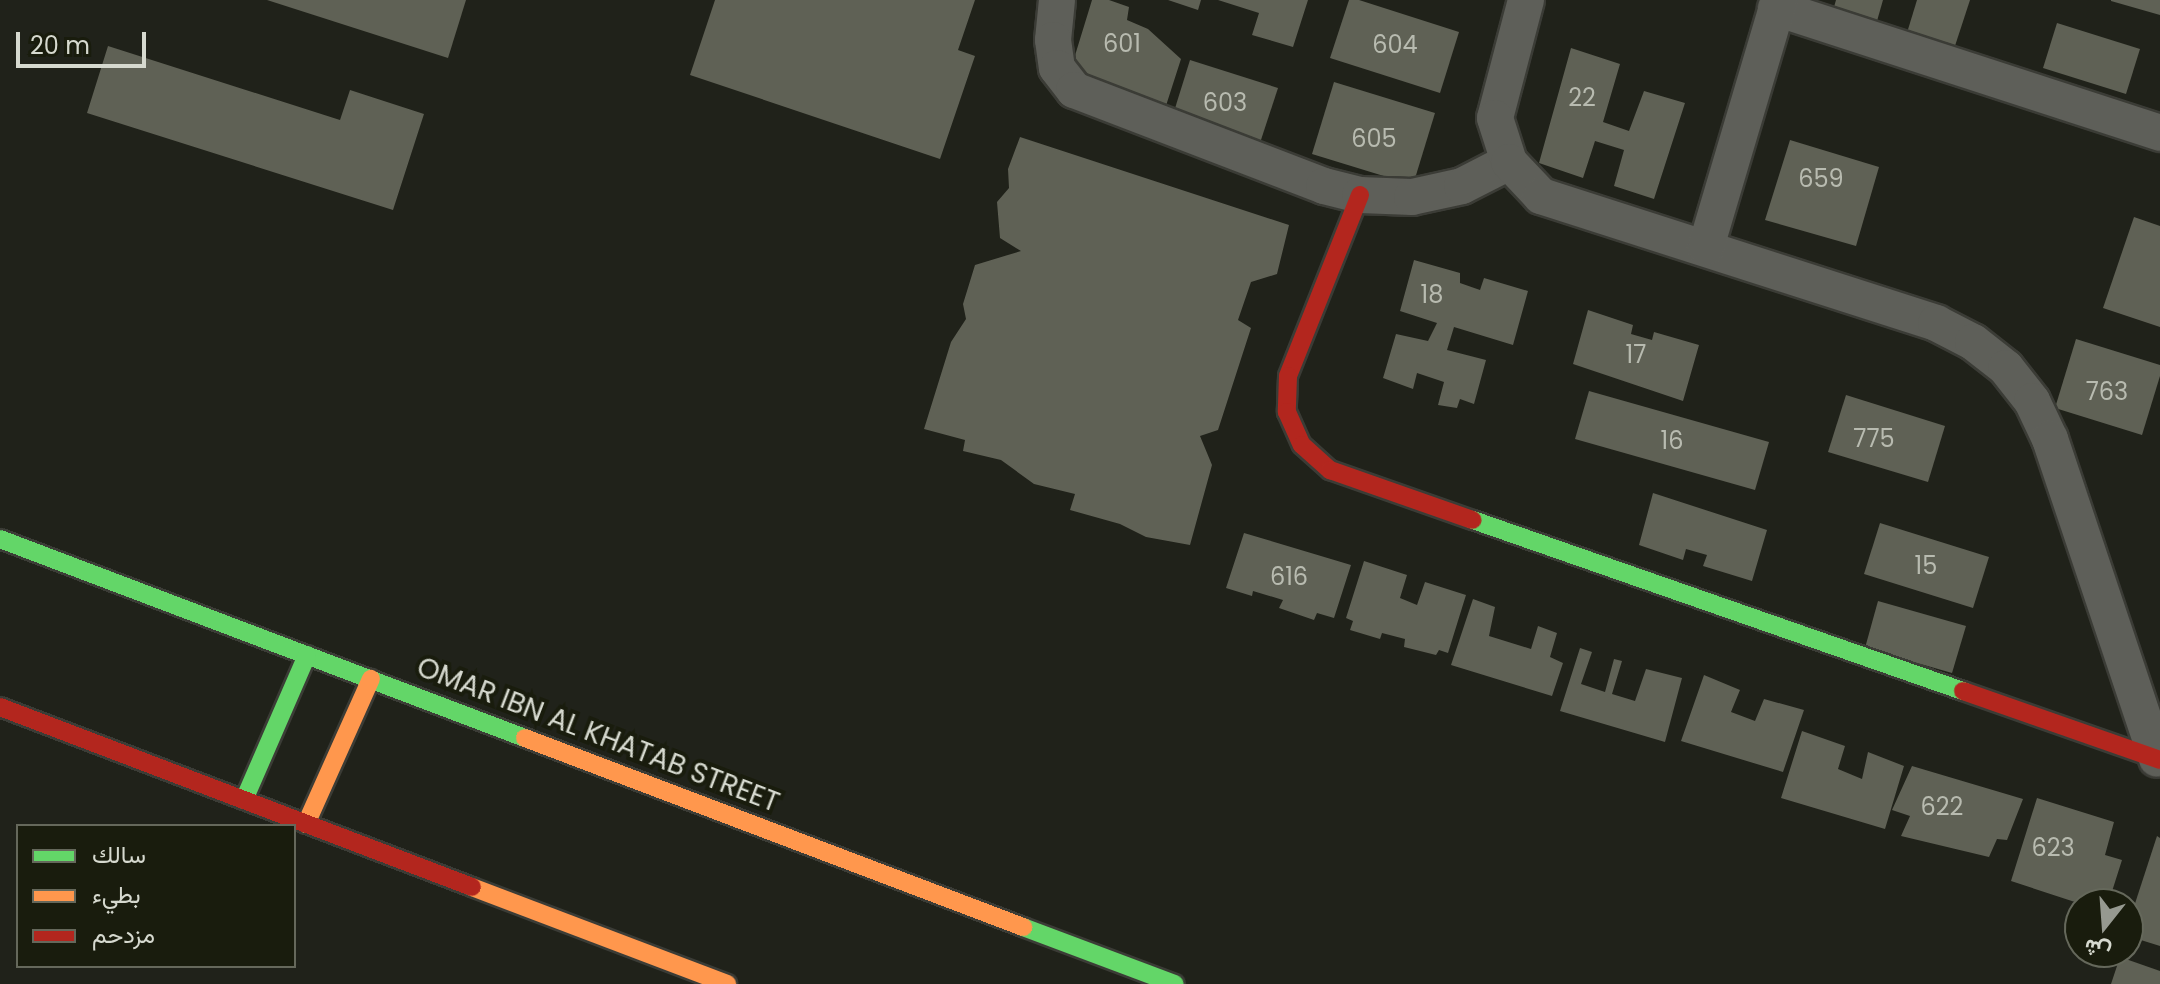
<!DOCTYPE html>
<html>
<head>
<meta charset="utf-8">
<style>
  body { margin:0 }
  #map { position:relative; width:2160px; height:984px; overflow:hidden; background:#20221a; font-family:Poppins,Vazirmatn,sans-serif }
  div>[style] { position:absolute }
  .building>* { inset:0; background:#5f6155 }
  .roads { filter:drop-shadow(2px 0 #3b3c36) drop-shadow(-2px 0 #3b3c36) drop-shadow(0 2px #3b3c36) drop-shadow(0 -2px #3b3c36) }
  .street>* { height:36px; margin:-18px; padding:0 18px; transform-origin:18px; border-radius:18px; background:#5e5f59 }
  .fast>* { height:18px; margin:-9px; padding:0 9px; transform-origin:9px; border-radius:9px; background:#63d668 }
  .slow>* { height:18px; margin:-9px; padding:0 9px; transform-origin:9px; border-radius:9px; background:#ff974d }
  .jam>* { height:18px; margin:-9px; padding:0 9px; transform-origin:9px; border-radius:9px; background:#b3261e }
  span { translate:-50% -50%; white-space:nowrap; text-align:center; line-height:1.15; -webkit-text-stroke:8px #191c0d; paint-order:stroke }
  .number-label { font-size:24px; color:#b8bbb0 }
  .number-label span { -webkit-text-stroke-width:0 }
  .street-label { font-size:28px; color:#d6d9cf }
  .legend { position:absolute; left:16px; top:824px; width:280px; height:144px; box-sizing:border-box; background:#191c0d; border:2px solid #65685b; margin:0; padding:10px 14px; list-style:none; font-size:24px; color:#d6d9cf }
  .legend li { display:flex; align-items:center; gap:16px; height:40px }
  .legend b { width:40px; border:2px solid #65685b }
  .north { position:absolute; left:2064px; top:888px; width:80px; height:80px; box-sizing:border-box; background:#191c0d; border:2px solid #65685b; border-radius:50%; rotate:197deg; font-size:22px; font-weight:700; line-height:32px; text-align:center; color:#d6d9cf }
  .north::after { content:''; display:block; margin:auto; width:28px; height:36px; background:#969990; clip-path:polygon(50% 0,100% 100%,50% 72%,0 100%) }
  .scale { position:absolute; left:16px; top:32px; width:130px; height:36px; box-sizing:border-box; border:4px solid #d6d9cf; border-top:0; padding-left:10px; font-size:24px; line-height:28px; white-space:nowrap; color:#d6d9cf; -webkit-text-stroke:6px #191c0d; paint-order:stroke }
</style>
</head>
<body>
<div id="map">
  <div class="building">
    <i style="clip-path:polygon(267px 0,466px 0,448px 58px)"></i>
    <i style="clip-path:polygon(715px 0,975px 0,958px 50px,975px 56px,940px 159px,690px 75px)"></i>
    <i style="clip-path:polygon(1092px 0,1109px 0,1129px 7px,1127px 20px,1148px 29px,1181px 59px,1163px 115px,1069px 75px)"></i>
    <i style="clip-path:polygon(1168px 0,1201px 0,1198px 10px)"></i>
    <i style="clip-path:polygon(1218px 0,1308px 0,1293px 47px,1252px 35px,1259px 13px)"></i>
    <i style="clip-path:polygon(1349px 0,1359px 0,1459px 32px,1440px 93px,1330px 58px)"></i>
    <i style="clip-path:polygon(1836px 0,1883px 0,1877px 21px,1834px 7px)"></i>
    <i style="clip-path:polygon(1917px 0,1970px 0,1953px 52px,1906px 36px)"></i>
    <i style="clip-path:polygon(2111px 0,2160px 0,2160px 15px,2111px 1px)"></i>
    <i style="clip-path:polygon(2057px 23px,2140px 49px,2126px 94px,2043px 68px)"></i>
    <i style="clip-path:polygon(108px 46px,340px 120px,350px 90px,424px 114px,393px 210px,87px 113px)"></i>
    <i style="clip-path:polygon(1571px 48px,1620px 64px,1603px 122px,1629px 131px,1644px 91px,1685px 103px,1654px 199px,1614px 186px,1624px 150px,1595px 141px,1583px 178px,1539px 163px)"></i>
    <i style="clip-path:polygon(1190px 60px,1278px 88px,1259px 146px,1172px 118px)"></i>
    <i style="clip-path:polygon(1334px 82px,1435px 113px,1413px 185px,1312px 154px)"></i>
    <i style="clip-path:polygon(1020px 137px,1289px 225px,1277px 274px,1251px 282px,1238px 320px,1251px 328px,1218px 430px,1200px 436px,1212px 465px,1190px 545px,1146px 537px,1120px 524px,1070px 510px,1075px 494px,1034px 484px,1001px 460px,963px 451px,965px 440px,924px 429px,951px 342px,966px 319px,963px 304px,975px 265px,1021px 251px,1000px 238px,997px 202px,1009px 188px,1008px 169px)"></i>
    <i style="clip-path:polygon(1790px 140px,1879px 167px,1856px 246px,1765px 220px)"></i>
    <i style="clip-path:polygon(2134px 217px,2160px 226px,2160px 327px,2103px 308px)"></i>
    <i style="clip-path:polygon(1414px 260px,1460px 273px,1460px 283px,1480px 290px,1484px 278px,1528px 291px,1513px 345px,1454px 327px,1447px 350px,1486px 360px,1474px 404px,1460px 399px,1457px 408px,1438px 405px,1444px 382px,1417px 373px,1413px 389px,1383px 378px,1396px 334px,1428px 341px,1437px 323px,1400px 311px)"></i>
    <i style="clip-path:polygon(1588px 310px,1633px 325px,1631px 334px,1652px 340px,1654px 332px,1699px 345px,1683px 401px,1573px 364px)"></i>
    <i style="clip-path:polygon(2076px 339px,2160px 365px,2160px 376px,2142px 435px,2055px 408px)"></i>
    <i style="clip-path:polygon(1589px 391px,1769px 442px,1755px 490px,1575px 439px)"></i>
    <i style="clip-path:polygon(1846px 395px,1945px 426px,1928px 482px,1828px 452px)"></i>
    <i style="clip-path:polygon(1653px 493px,1767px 530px,1752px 581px,1703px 566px,1707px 555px,1686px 549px,1683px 560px,1639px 545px)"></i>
    <i style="clip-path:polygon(1880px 523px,1989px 557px,1973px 608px,1864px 574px)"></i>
    <i style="clip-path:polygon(1244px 533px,1351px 565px,1334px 618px,1317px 613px,1314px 620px,1279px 608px,1283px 600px,1253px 591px,1252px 596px,1226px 588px)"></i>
    <i style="clip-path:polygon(1364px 561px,1407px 575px,1400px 598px,1417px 605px,1425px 582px,1466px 595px,1448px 653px,1439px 650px,1436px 655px,1404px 647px,1405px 639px,1382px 633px,1380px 639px,1350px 630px,1353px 621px,1346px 618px)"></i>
    <i style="clip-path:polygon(1473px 599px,1495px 607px,1489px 636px,1531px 649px,1538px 626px,1557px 633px,1550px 657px,1563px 663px,1552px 696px,1451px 665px)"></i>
    <i style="clip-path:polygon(1878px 601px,1966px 626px,1952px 673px,1865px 648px)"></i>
    <i style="clip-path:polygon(1580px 648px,1592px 652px,1581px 684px,1605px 692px,1614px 659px,1622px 661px,1612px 694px,1635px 701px,1646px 669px,1682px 678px,1665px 742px,1560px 711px)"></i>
    <i style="clip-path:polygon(1704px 675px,1740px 690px,1731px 712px,1755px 721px,1764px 699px,1804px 710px,1783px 772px,1681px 741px)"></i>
    <i style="clip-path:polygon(1802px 731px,1845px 746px,1838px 769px,1862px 779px,1868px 752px,1904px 766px,1885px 829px,1781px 798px)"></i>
    <i style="clip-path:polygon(1912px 766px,2023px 799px,2007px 840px,1997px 839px,1989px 857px,1901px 836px,1910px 816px,1892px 810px)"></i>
    <i style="clip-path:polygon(2037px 798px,2114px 822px,2105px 855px,2122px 860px,2108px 904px,2081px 904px,2011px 881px)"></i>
    <i style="clip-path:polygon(2157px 836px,2160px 838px,2160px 946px,2128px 936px,2128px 925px)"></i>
    <i style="clip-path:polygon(2120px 957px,2160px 971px,2160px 984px,2111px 984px)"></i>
  </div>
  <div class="roads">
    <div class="street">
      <i style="left:1057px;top:0;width:40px;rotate:95.7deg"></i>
      <i style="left:1053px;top:40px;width:28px;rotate:82deg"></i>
      <i style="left:1057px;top:68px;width:28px;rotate:52deg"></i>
      <i style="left:1074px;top:90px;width:268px;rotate:21deg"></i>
      <i style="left:1324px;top:186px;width:37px;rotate:14deg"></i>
      <i style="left:1360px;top:195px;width:52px;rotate:2.2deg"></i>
      <i style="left:1412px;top:197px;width:51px;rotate:-12.4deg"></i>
      <i style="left:1462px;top:186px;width:53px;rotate:-27.1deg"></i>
      <i style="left:1526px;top:0;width:122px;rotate:104.7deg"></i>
      <i style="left:1495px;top:118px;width:46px;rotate:72.3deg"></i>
      <i style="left:1509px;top:162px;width:47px;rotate:46.7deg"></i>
      <i style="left:1541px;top:196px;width:415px;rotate:17.8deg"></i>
      <i style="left:1936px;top:323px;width:42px;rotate:27.2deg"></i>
      <i style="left:1973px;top:342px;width:42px;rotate:38.2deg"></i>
      <i style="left:2006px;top:368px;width:42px;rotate:51.8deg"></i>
      <i style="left:2032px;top:401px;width:42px;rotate:64.7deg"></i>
      <i style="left:2050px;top:439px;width:337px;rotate:71.5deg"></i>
      <i style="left:1776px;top:8px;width:404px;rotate:18deg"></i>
      <i style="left:1706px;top:247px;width:258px;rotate:-73.5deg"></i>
    </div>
    <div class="fast">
      <i style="left:1473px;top:520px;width:519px;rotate:19.24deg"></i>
      <i style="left:0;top:539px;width:561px;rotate:20.76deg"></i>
      <i style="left:244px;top:800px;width:158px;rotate:-66.5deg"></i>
      <i style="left:1023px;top:927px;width:162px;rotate:20.6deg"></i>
    </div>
    <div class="slow">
      <i style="left:525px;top:738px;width:533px;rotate:20.78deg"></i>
      <i style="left:306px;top:824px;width:159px;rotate:-65.9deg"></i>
      <i style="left:472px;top:887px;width:273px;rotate:20.8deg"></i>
    </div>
    <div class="jam">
      <i style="left:1360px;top:195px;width:195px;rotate:111.7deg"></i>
      <i style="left:1288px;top:376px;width:36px;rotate:92deg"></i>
      <i style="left:1287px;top:412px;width:36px;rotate:66deg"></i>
      <i style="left:1302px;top:445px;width:38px;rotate:42deg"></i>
      <i style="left:1330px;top:470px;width:151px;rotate:19.3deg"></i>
      <i style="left:1963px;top:691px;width:209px;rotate:19.3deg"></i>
      <i style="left:0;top:707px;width:505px;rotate:20.87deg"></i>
    </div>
  </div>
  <div class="number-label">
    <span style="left:1122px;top:44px">601</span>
    <span style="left:1395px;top:45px">604</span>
    <span style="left:1582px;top:98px">22</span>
    <span style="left:1225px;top:103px">603</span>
    <span style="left:1374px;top:139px">605</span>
    <span style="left:1821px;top:179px">659</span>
    <span style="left:1432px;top:295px">18</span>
    <span style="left:1636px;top:355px">17</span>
    <span style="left:2107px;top:392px">763</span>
    <span style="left:1874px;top:439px">775</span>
    <span style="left:1672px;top:441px">16</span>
    <span style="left:1926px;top:566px">15</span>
    <span style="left:1289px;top:577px">616</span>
    <span style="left:1942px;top:807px">622</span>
    <span style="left:2053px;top:848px">623</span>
  </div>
  <div class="street-label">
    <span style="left:598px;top:735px;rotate:21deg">OMAR IBN AL KHATAB STREET</span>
  </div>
  <ul class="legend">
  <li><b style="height:10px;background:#63d668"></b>سالك</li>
  <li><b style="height:10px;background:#ff974d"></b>بطيء</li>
  <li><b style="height:10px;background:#b3261e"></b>مزدحم</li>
  </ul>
  <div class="north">ش</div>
  <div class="scale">20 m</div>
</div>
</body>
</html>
